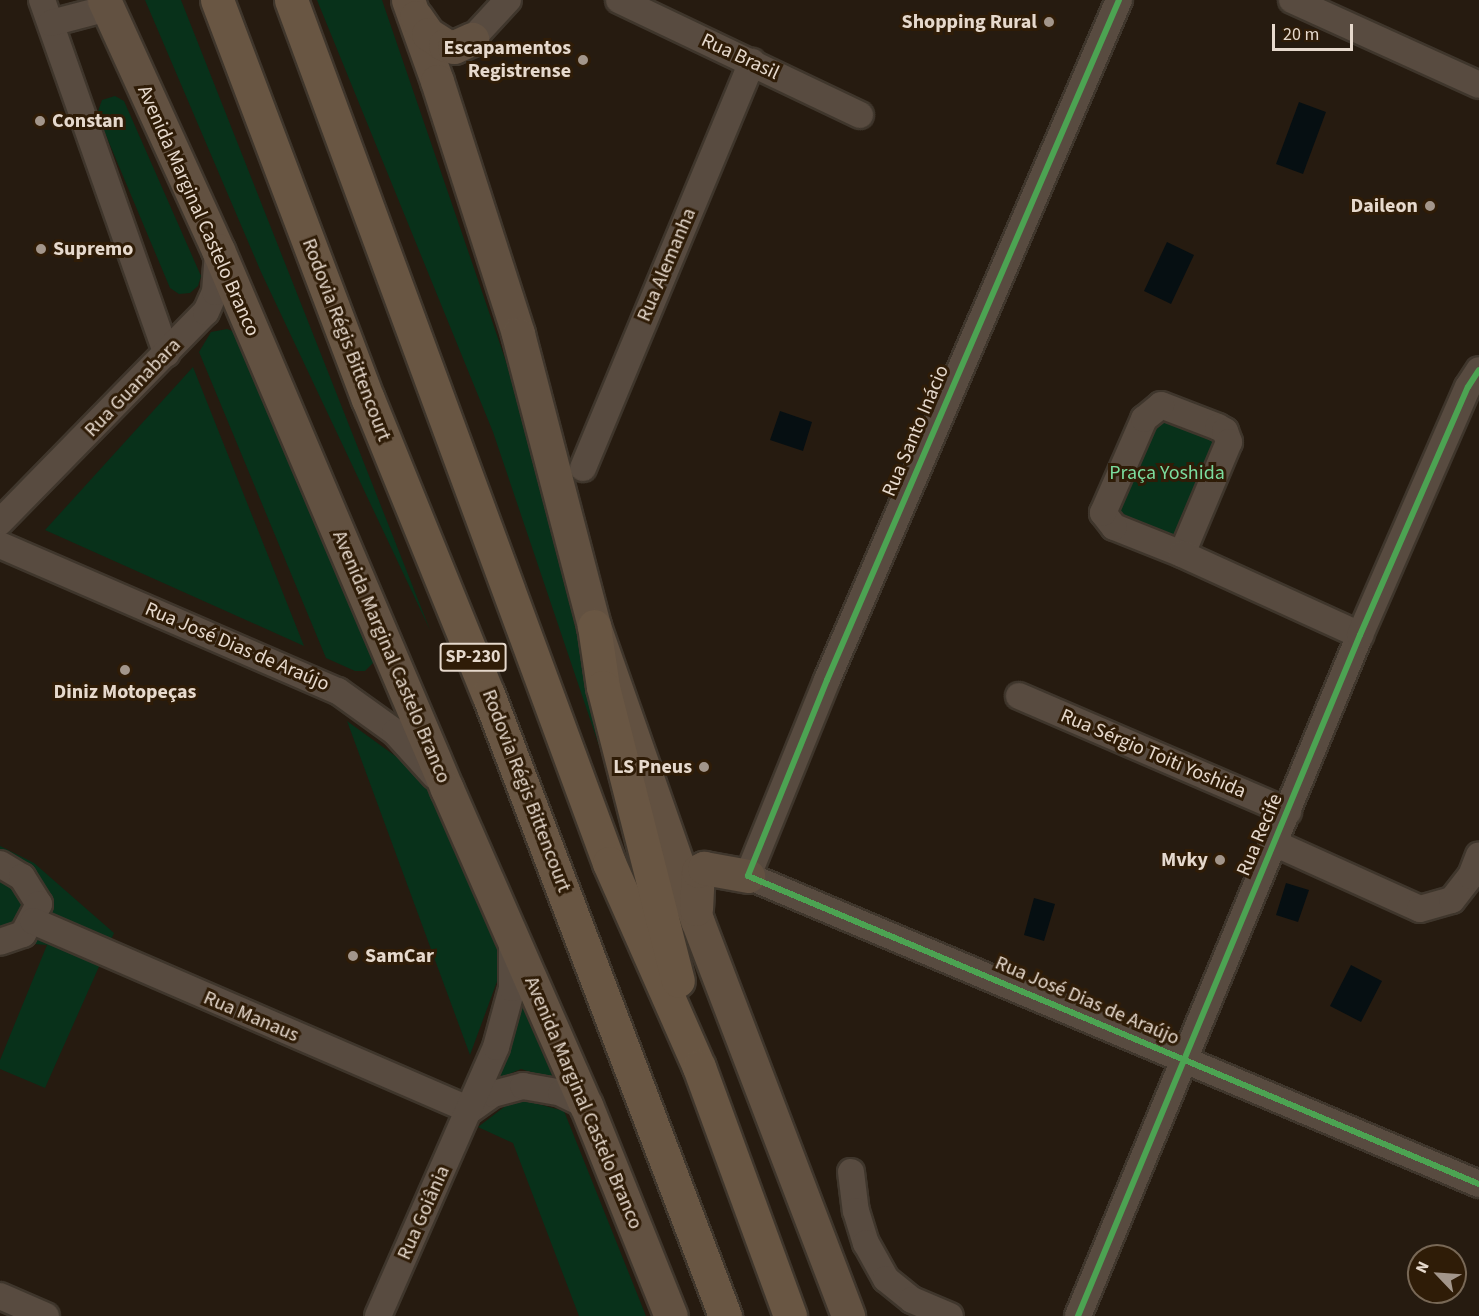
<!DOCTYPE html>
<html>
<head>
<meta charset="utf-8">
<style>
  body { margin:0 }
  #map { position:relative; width:1479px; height:1316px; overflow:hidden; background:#261b10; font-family:"Source Sans 3",sans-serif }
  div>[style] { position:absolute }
  .green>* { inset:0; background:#08311a }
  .water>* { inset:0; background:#060f12 }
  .roads { filter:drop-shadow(2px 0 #3f362c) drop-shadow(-2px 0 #3f362c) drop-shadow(0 2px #3f362c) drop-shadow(0 -2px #3f362c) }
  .minor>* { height:26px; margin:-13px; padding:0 13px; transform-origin:13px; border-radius:13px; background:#584b40 }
  .major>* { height:33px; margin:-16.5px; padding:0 16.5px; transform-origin:16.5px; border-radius:16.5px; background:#625141 }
  .highway>* { height:33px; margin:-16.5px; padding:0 16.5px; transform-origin:16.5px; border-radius:16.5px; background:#695643 }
  .cycleway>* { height:6px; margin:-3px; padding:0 3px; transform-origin:3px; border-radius:3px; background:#4ca352 }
  .dots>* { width:16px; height:16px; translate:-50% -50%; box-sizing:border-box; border:3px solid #2f1c07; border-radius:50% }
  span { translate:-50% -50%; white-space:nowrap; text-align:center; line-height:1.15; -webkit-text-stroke:6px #2f1c07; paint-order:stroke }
  .shield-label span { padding:2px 4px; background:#2f1c07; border:2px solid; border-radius:4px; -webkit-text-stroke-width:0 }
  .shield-label { font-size:18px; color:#e6d9cd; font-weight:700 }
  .poi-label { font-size:20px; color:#e6d9cd; font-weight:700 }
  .right { translate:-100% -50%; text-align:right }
  .left { translate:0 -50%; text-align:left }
  .street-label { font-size:20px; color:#e6d9cd }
  .park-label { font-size:20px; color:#7bdd9e }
  .north { position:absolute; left:1407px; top:1244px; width:60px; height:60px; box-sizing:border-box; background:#2f1c07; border:2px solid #786856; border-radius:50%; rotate:295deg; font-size:16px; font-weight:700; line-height:24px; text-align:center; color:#e6d9cd }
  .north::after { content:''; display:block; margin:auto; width:21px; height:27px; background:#a3968b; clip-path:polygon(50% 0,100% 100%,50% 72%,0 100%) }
  .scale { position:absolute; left:1272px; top:24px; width:81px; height:27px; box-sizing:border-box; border:3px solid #e6d9cd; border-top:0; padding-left:8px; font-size:18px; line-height:21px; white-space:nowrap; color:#e6d9cd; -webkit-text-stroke:4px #2f1c07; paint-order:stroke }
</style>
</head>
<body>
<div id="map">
  <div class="green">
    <i style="clip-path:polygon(145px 0,181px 0,430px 630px,261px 272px)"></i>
    <i style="clip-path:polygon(317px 0,382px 0,526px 420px,615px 793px,493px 432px)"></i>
    <i style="clip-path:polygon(115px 96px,124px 101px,201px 276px,198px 286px,190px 293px,179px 294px,170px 288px,97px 114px,102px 100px)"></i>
    <i style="clip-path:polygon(227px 329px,235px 332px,375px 650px,376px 660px,365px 671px,355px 671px,326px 658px,199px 352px,211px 332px)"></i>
    <i style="clip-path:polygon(193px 367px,304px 646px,45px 530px)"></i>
    <i style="clip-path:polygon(1161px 418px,1216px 441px,1175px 542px,1122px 519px,1114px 508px,1147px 429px)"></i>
    <i style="clip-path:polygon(347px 721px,405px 763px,443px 805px,498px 933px,499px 976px,470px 1055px)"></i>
    <i style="clip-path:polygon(0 846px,34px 863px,114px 933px,45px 1088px,0 1069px,0 1060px,47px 945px,22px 943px,0 957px)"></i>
    <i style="clip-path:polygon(521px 1004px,554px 1079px,521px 1069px,492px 1081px)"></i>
    <i style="clip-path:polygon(527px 1101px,564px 1111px,646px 1316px,579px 1316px,513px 1143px,478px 1127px,508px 1104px)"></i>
  </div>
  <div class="water">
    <i style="clip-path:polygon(1299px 102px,1326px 112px,1303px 174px,1276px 164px)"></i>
    <i style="clip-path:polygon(1167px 242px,1194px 255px,1171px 304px,1144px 291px)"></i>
    <i style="clip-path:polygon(780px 411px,812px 422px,803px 451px,770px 440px)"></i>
    <i style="clip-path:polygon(1286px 883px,1309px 890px,1298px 922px,1276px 915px)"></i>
    <i style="clip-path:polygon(1034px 898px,1055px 904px,1044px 941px,1024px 935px)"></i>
    <i style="clip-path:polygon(1351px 965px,1382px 981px,1361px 1022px,1330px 1006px)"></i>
  </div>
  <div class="roads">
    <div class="minor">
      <i style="left:42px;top:0;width:375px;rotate:70.6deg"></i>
      <i style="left:619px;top:0;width:267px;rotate:25.5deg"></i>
      <i style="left:1119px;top:0;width:740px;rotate:113.24deg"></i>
      <i style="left:827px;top:680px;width:211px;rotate:112deg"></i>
      <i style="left:748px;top:876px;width:793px;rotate:22.85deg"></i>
      <i style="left:1292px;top:0;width:205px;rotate:24.4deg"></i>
      <i style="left:51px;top:23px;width:59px;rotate:-14.7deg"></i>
      <i style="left:472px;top:39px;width:53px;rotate:-47.3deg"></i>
      <i style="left:1161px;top:405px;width:61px;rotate:21.1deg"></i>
      <i style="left:1218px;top:427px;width:8px;rotate:30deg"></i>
      <i style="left:1225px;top:431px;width:12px;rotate:70deg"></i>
      <i style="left:1229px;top:442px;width:121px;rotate:112.8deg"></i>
      <i style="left:1182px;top:554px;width:73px;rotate:-158.3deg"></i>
      <i style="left:1114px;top:527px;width:18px;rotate:-128deg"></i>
      <i style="left:1103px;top:513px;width:103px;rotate:-66.4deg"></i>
      <i style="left:1144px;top:419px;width:22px;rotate:-39deg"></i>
      <i style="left:583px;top:468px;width:440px;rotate:-67.4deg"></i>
      <i style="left:0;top:522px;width:294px;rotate:-45.6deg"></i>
      <i style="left:206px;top:312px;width:22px;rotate:-66deg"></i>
      <i style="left:215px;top:292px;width:40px;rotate:-85.7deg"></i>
      <i style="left:0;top:545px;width:368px;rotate:23.4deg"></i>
      <i style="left:338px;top:691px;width:70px;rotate:35.7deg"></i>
      <i style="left:395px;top:732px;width:59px;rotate:47.7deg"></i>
      <i style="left:1182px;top:554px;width:196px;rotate:24.5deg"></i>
      <i style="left:1019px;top:696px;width:293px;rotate:23.3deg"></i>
      <i style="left:1274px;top:843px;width:160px;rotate:24.3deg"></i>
      <i style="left:1420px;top:909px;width:33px;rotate:-16deg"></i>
      <i style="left:1452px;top:900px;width:31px;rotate:-52deg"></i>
      <i style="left:1471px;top:876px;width:22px;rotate:-69deg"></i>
      <i style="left:0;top:864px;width:26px;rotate:31deg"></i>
      <i style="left:22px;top:877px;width:32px;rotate:58deg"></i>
      <i style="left:39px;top:904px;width:34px;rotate:118deg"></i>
      <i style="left:23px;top:934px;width:24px;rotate:161deg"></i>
      <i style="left:33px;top:921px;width:476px;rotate:23.4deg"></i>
      <i style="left:470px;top:1110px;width:28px;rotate:-35deg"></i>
      <i style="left:493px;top:1094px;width:31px;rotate:-15deg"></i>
      <i style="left:523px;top:1086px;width:39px;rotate:10deg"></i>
      <i style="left:561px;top:1093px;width:28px;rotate:26deg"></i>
      <i style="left:851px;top:1172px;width:39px;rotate:83deg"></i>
      <i style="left:856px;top:1211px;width:34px;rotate:73deg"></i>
      <i style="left:866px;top:1243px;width:41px;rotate:60.9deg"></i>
      <i style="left:886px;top:1279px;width:33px;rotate:39deg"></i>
      <i style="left:912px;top:1300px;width:41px;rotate:22.8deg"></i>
      <i style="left:0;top:1296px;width:50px;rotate:23.5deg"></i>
      <i style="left:378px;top:1316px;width:294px;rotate:-66.3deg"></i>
      <i style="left:496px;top:1047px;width:61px;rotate:-74.8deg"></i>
      <i style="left:512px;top:988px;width:43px;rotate:-90deg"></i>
      <i style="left:1078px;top:1316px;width:737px;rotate:-67.51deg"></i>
      <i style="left:1360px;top:635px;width:270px;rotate:-66.5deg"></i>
      <i style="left:1468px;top:387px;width:20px;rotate:-57deg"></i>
    </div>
    <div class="major">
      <i style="left:104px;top:0;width:275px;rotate:65.5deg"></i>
      <i style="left:218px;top:250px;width:586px;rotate:66.98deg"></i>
      <i style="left:447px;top:789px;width:345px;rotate:66.3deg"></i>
      <i style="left:586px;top:1105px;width:227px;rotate:68.1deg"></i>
      <i style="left:408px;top:0;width:86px;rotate:70.3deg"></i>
      <i style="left:437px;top:81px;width:266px;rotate:72.2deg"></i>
      <i style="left:518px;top:334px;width:302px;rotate:75.4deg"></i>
      <i style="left:594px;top:626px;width:312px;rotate:70.7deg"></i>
      <i style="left:697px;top:920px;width:424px;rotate:69.1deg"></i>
      <i style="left:416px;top:17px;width:21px;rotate:55deg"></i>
      <i style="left:428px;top:34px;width:20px;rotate:33deg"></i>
      <i style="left:445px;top:45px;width:9px;rotate:13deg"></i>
      <i style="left:454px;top:47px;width:20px;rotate:-24deg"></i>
      <i style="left:696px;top:909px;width:38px;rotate:-87deg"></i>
      <i style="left:698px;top:871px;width:7px;rotate:-27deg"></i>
      <i style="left:704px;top:868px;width:45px;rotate:10.3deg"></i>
    </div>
    <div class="highway">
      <i style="left:217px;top:0;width:427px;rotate:69.3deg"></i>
      <i style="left:368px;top:399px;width:318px;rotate:67.9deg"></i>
      <i style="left:488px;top:694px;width:666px;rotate:69.14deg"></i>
      <i style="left:291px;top:0;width:920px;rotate:69.77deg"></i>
      <i style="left:609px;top:863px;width:223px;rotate:66.2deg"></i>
      <i style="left:699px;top:1067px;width:265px;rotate:69.9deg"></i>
      <i style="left:594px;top:626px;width:62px;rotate:81.6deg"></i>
      <i style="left:603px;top:687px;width:303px;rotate:75.7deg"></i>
    </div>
  </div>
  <div class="cycleway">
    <i style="left:1119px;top:0;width:740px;rotate:113.24deg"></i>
    <i style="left:827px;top:680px;width:211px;rotate:112deg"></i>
    <i style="left:748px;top:876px;width:793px;rotate:22.85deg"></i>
    <i style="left:1078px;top:1316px;width:737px;rotate:-67.51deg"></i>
    <i style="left:1360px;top:635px;width:270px;rotate:-66.5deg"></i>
    <i style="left:1468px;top:387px;width:20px;rotate:-57deg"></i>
  </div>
  <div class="dots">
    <i style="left:1049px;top:22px;background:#a3968b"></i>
    <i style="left:583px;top:60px;background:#a3968b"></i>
    <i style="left:40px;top:121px;background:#a3968b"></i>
    <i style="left:1430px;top:206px;background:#a3968b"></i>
    <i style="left:41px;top:249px;background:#a3968b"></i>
    <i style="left:125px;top:670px;background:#a3968b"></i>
    <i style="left:704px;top:767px;background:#a3968b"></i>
    <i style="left:1220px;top:860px;background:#a3968b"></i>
    <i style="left:353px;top:956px;background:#a3968b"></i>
  </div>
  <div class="shield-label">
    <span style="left:473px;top:657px">SP-230</span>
  </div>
  <div class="poi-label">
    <span class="right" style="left:1037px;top:22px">Shopping Rural</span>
    <span class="right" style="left:571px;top:60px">Escapamentos<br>Registrense</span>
    <span class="left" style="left:52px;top:121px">Constan</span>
    <span class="right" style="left:1418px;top:206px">Daileon</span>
    <span class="left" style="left:53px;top:249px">Supremo</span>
    <span style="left:125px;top:692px">Diniz Motopeças</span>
    <span class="right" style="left:692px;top:767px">LS Pneus</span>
    <span class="right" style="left:1208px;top:860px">Mvky</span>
    <span class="left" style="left:365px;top:956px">SamCar</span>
  </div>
  <div class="street-label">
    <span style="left:740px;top:57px;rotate:25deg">Rua Brasil</span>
    <span style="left:198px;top:211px;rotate:66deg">Avenida Marginal Castelo Branco</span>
    <span style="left:667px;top:265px;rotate:-67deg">Rua Alemanha</span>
    <span style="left:346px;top:340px;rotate:69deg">Rodovia Régis Bittencourt</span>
    <span style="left:133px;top:388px;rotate:-46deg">Rua Guanabara</span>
    <span style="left:916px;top:431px;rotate:-67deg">Rua Santo Inácio</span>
    <span style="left:237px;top:647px;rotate:23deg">Rua José Dias de Araújo</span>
    <span style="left:391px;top:657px;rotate:67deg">Avenida Marginal Castelo Branco</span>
    <span style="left:1153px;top:754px;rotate:23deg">Rua Sérgio Toiti Yoshida</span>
    <span style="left:526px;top:791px;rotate:69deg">Rodovia Régis Bittencourt</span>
    <span style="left:1260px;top:835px;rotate:-67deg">Rua Recife</span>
    <span style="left:1087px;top:1001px;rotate:23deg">Rua José Dias de Araújo</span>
    <span style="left:251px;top:1017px;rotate:23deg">Rua Manaus</span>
    <span style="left:583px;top:1103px;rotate:67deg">Avenida Marginal Castelo Branco</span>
    <span style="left:424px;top:1213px;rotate:-66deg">Rua Goiânia</span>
  </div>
  <div class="park-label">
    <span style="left:1167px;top:473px">Praça Yoshida</span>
  </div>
  <div class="north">N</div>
  <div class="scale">20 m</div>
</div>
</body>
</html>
